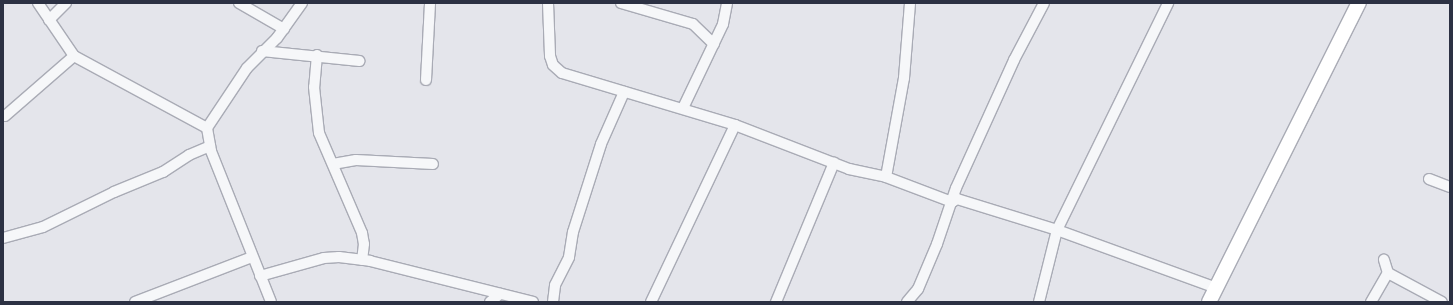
<!DOCTYPE html>
<html>
<head>
<meta charset="utf-8">
<style>
  body { margin:0 }
  #map { position:relative; width:1453px; height:305px; overflow:hidden; background:#e4e5eb; font-family:"Fira Sans Condensed",sans-serif }
  div>[style] { position:absolute }
  .roads { filter:drop-shadow(1px 0 #a9abb5) drop-shadow(-1px 0 #a9abb5) drop-shadow(0 1px #a9abb5) drop-shadow(0 -1px #a9abb5) }
  .street>* { height:10px; margin:-5px; padding:0 5px; transform-origin:5px; border-radius:5px; background:#f6f7f9 }
  .secondary>* { height:14px; margin:-7px; padding:0 7px; transform-origin:7px; border-radius:7px; background:#fff }
  span { translate:-50% -50%; white-space:nowrap; text-align:center; line-height:1.15; -webkit-text-stroke:3px #f3f5f8; paint-order:stroke }
  .frame { position:absolute; inset:0; border:4px solid #2c3143; pointer-events:none }
</style>
</head>
<body>
<div id="map">
  <div class="roads">
    <div class="street">
      <i style="left:38px;top:3px;width:64px;rotate:55.8deg"></i>
      <i style="left:74px;top:56px;width:151px;rotate:28.4deg"></i>
      <i style="left:207px;top:128px;width:23px;rotate:80deg"></i>
      <i style="left:211px;top:151px;width:162px;rotate:68.3deg"></i>
      <i style="left:239px;top:3px;width:52px;rotate:30deg"></i>
      <i style="left:548px;top:3px;width:53px;rotate:87.8deg"></i>
      <i style="left:550px;top:56px;width:9px;rotate:72deg"></i>
      <i style="left:553px;top:65px;width:12px;rotate:42deg"></i>
      <i style="left:562px;top:73px;width:181px;rotate:16.7deg"></i>
      <i style="left:735px;top:125px;width:122px;rotate:21.1deg"></i>
      <i style="left:849px;top:169px;width:38px;rotate:12deg"></i>
      <i style="left:886px;top:177px;width:71px;rotate:20.7deg"></i>
      <i style="left:621px;top:3px;width:75px;rotate:16.3deg"></i>
      <i style="left:693px;top:24px;width:29px;rotate:44deg"></i>
      <i style="left:49px;top:20px;width:24px;rotate:-45deg"></i>
      <i style="left:262px;top:51px;width:98px;rotate:5.9deg"></i>
      <i style="left:317px;top:55px;width:32px;rotate:95deg"></i>
      <i style="left:314px;top:87px;width:46px;rotate:83.8deg"></i>
      <i style="left:319px;top:133px;width:109px;rotate:66.7deg"></i>
      <i style="left:362px;top:233px;width:11px;rotate:80deg"></i>
      <i style="left:364px;top:244px;width:16px;rotate:97deg"></i>
      <i style="left:426px;top:80px;width:77px;rotate:-87deg"></i>
      <i style="left:683px;top:108px;width:93px;rotate:-64.5deg"></i>
      <i style="left:723px;top:24px;width:21px;rotate:-79deg"></i>
      <i style="left:5px;top:116px;width:91px;rotate:-41deg"></i>
      <i style="left:207px;top:128px;width:72px;rotate:-56.3deg"></i>
      <i style="left:247px;top:68px;width:42px;rotate:-45deg"></i>
      <i style="left:277px;top:38px;width:43px;rotate:-54.5deg"></i>
      <i style="left:333px;top:164px;width:23px;rotate:-10deg"></i>
      <i style="left:356px;top:160px;width:77px;rotate:3deg"></i>
      <i style="left:886px;top:177px;width:101px;rotate:-79.7deg"></i>
      <i style="left:904px;top:78px;width:75px;rotate:-85.4deg"></i>
      <i style="left:1429px;top:179px;width:22px;rotate:21deg"></i>
      <i style="left:952px;top:202px;width:6px;rotate:-31deg"></i>
      <i style="left:957px;top:199px;width:105px;rotate:17.2deg"></i>
      <i style="left:1057px;top:230px;width:169px;rotate:20deg"></i>
      <i style="left:3px;top:238px;width:41px;rotate:-15.4deg"></i>
      <i style="left:43px;top:227px;width:79px;rotate:-26.2deg"></i>
      <i style="left:114px;top:192px;width:53px;rotate:-22.2deg"></i>
      <i style="left:163px;top:172px;width:31px;rotate:-33deg"></i>
      <i style="left:189px;top:155px;width:23px;rotate:-23deg"></i>
      <i style="left:1388px;top:273px;width:61px;rotate:28.2deg"></i>
      <i style="left:260px;top:276px;width:66px;rotate:-15.7deg"></i>
      <i style="left:324px;top:258px;width:15px;rotate:-4deg"></i>
      <i style="left:339px;top:257px;width:31px;rotate:7deg"></i>
      <i style="left:370px;top:261px;width:168px;rotate:14.1deg"></i>
      <i style="left:135px;top:302px;width:125px;rotate:-21deg"></i>
      <i style="left:490px;top:302px;width:13px;rotate:-39deg"></i>
      <i style="left:553px;top:302px;width:17px;rotate:-83deg"></i>
      <i style="left:555px;top:285px;width:31px;rotate:-63deg"></i>
      <i style="left:569px;top:257px;width:25px;rotate:-81deg"></i>
      <i style="left:573px;top:232px;width:92px;rotate:-72.3deg"></i>
      <i style="left:601px;top:144px;width:57px;rotate:-66.1deg"></i>
      <i style="left:651px;top:302px;width:196px;rotate:-64.6deg"></i>
      <i style="left:776px;top:302px;width:151px;rotate:-67.4deg"></i>
      <i style="left:907px;top:302px;width:17px;rotate:-50deg"></i>
      <i style="left:918px;top:289px;width:49px;rotate:-67.1deg"></i>
      <i style="left:937px;top:244px;width:59px;rotate:-71.3deg"></i>
      <i style="left:956px;top:188px;width:141px;rotate:-65.6deg"></i>
      <i style="left:1014px;top:60px;width:64px;rotate:-62.2deg"></i>
      <i style="left:1039px;top:302px;width:74px;rotate:-76deg"></i>
      <i style="left:1057px;top:230px;width:253px;rotate:-63.9deg"></i>
      <i style="left:1371px;top:302px;width:34px;rotate:-60deg"></i>
      <i style="left:1388px;top:273px;width:14px;rotate:-107deg"></i>
    </div>
    <div class="secondary">
      <i style="left:1209px;top:302px;width:335px;rotate:-63.4deg"></i>
    </div>
  </div>
  <div class="frame"></div>
</div>
</body>
</html>
